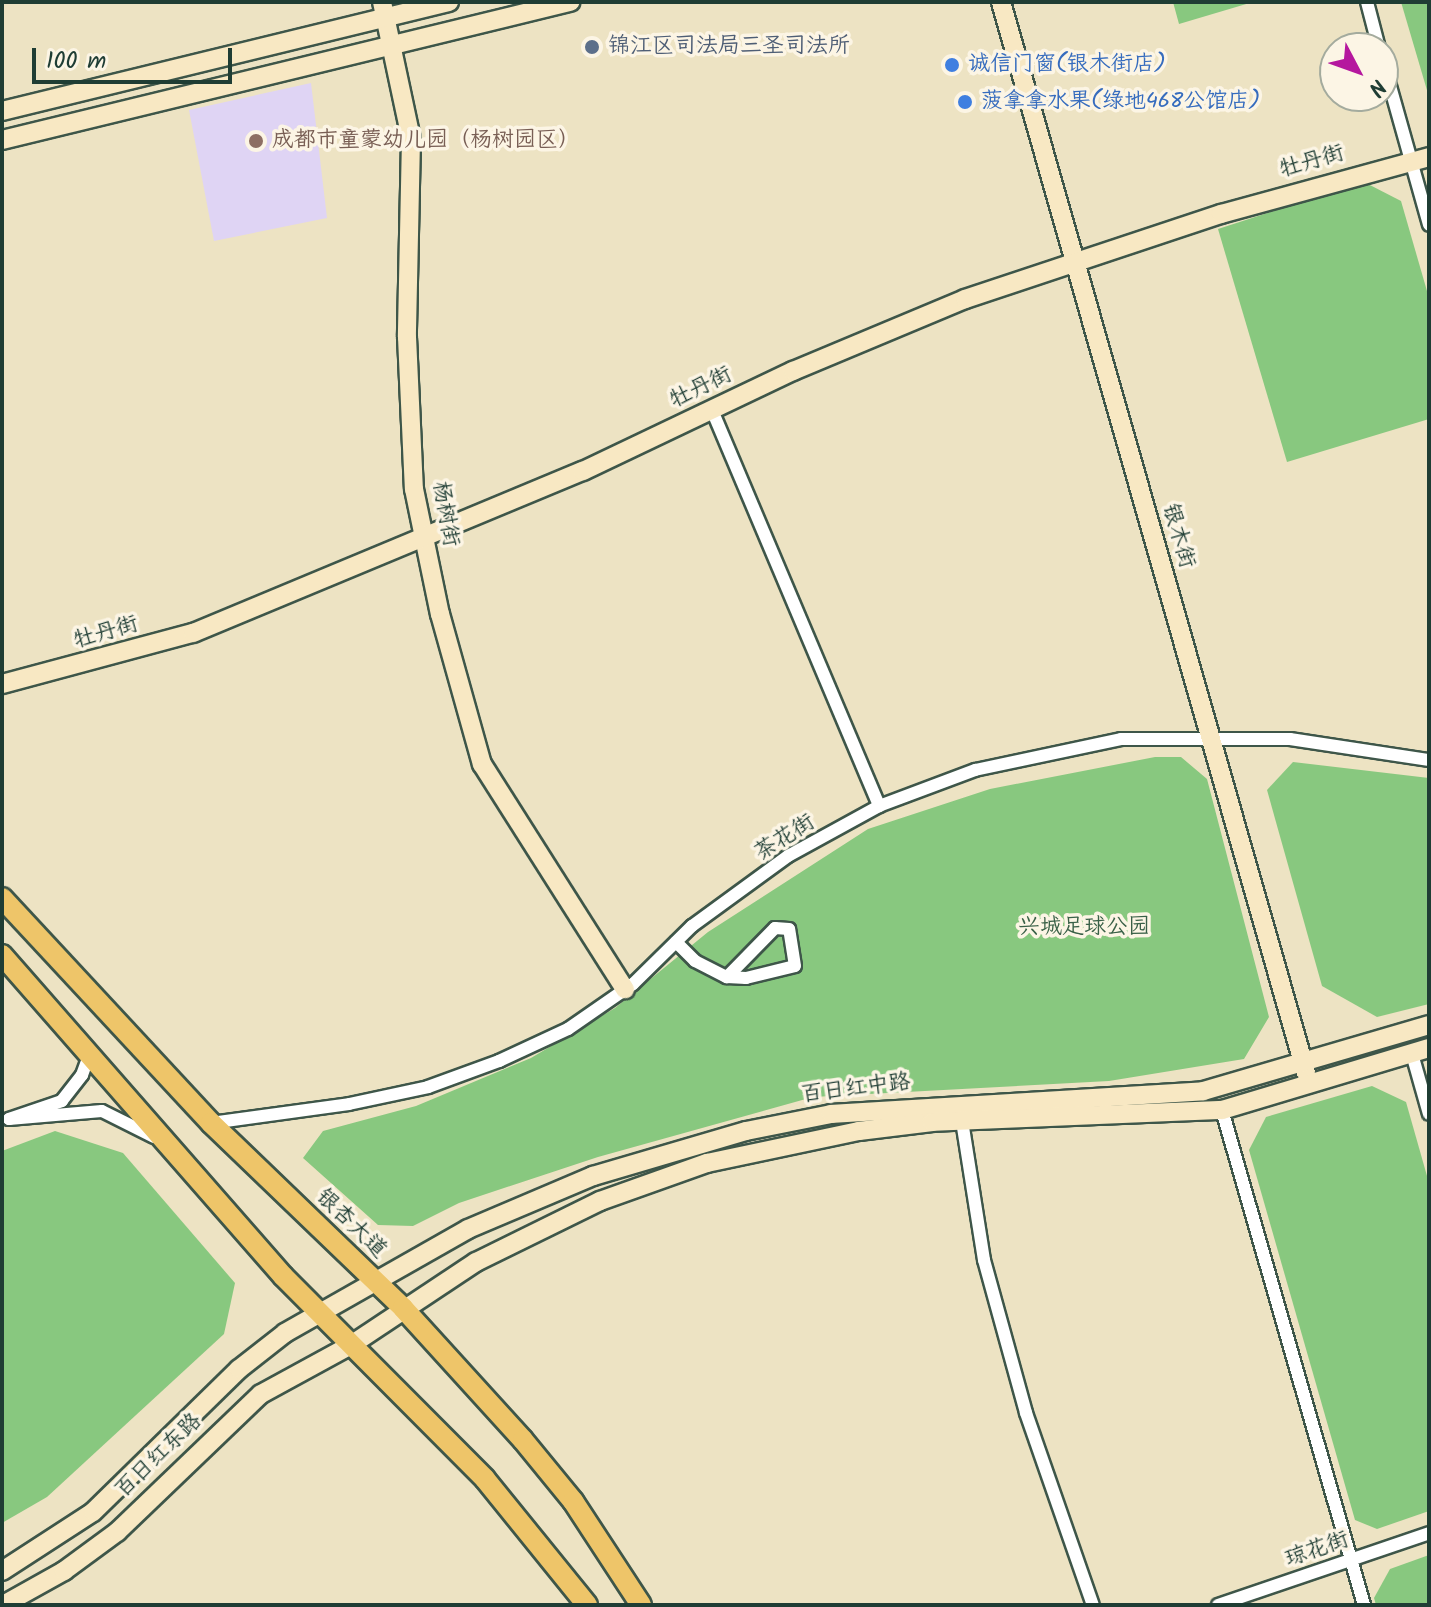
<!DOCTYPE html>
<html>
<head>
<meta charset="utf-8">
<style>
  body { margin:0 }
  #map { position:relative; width:1431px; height:1607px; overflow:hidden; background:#ede3c3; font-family:Kalam,"LXGW WenKai TC",sans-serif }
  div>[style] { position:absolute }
  .built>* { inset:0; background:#dfd4f4 }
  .green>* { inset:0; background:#88c87f }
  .roads { filter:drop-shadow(2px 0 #3e5649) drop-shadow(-2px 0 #3e5649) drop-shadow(0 2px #3e5649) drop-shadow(0 -2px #3e5649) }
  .street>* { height:12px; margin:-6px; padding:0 6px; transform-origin:6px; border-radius:6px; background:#fff }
  .secondary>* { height:18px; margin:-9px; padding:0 9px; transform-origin:9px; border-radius:9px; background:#f8e8c3 }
  .primary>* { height:20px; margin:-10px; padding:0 10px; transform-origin:10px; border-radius:10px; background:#eec569 }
  .dots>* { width:22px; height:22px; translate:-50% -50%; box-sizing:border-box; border:4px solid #fcf5e5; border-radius:50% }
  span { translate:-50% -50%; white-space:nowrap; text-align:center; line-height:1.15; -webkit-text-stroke:7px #fcf5e5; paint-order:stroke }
  .service-label { font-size:22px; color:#4e5e75 }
  .left { translate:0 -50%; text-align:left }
  .shop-label { font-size:22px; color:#366cbe }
  .education-label { font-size:22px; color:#785e54 }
  .street-label { font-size:22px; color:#1f3d34 }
  .park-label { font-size:22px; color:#396047 }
  .frame { position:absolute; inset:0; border:4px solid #1f3d34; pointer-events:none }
  .north { position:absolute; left:1319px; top:32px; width:80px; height:80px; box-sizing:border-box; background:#fcf5e5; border:2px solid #a4ab9e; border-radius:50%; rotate:131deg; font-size:22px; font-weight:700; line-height:32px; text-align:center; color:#1f3d34 }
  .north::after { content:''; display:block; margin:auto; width:28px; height:36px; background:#b5179e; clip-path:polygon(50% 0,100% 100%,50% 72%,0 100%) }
  .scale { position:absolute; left:32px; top:48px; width:200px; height:36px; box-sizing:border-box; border:4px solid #1f3d34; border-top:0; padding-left:10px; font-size:24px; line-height:28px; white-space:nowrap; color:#1f3d34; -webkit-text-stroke:6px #fcf5e5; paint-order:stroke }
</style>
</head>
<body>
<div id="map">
  <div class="built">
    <i style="clip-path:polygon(311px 83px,327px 218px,214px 241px,189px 110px)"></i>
  </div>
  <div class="green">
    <i style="clip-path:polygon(1173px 2px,1253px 2px,1179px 24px)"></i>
    <i style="clip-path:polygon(1401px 2px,1429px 2px,1429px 97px)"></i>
    <i style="clip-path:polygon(1364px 182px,1401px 201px,1429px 298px,1429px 419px,1287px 462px,1218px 229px)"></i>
    <i style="clip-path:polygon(1155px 757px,1181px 757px,1207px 779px,1269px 1017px,1244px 1059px,1109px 1081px,813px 1097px,598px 1157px,459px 1203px,413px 1226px,378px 1225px,303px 1158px,323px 1131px,416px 1106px,531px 1058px,615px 1008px,708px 932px,868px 829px,990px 789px)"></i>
    <i style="clip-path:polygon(1293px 762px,1429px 778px,1429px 1004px,1377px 1017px,1322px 986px,1267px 790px)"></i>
    <i style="clip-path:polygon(1372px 1086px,1406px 1102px,1429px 1183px,1429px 1511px,1377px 1529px,1355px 1520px,1249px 1150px,1266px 1117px)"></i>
    <i style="clip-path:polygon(55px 1131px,123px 1153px,235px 1283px,224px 1334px,47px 1497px,2px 1523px,2px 1151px)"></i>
    <i style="clip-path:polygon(1429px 1555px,1429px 1605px,1376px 1605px,1374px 1598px,1390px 1569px)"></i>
  </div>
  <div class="roads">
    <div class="street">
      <i style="left:1367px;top:2px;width:48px;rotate:75.4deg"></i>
      <i style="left:1383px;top:61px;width:170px;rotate:74.3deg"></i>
      <i style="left:712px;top:410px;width:430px;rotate:67.1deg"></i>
      <i style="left:676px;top:942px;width:27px;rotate:45deg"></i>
      <i style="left:695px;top:961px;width:36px;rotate:27deg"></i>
      <i style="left:727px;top:977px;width:19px;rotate:3deg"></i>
      <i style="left:746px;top:978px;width:50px;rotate:-13.8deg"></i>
      <i style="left:795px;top:966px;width:37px;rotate:-99deg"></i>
      <i style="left:789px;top:929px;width:14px;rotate:-176deg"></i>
      <i style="left:775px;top:928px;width:69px;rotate:134.4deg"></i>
      <i style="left:90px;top:1053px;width:23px;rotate:110deg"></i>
      <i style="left:82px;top:1075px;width:33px;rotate:128deg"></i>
      <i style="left:62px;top:1101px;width:56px;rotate:161.2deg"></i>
      <i style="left:9px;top:1119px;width:93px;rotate:-4.9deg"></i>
      <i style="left:102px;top:1111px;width:58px;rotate:26.6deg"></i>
      <i style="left:1412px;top:1054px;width:62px;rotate:74.2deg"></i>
      <i style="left:1222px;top:1110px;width:515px;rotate:73.99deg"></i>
      <i style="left:962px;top:1121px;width:141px;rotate:81deg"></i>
      <i style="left:984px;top:1260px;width:159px;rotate:74.6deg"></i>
      <i style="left:1026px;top:1413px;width:203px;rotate:70.8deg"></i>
      <i style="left:211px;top:1123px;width:139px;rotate:-7.8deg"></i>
      <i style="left:349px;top:1104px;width:81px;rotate:-12.1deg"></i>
      <i style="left:428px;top:1087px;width:76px;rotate:-20.1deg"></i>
      <i style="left:499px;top:1061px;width:76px;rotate:-24.9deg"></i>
      <i style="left:568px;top:1029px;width:79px;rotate:-34.7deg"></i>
      <i style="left:633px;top:984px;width:83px;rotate:-44.5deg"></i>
      <i style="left:692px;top:926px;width:119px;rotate:-36.1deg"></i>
      <i style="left:788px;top:856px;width:104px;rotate:-28.8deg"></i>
      <i style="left:879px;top:806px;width:103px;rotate:-20.6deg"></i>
      <i style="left:975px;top:770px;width:149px;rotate:-12deg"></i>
      <i style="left:1121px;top:739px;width:169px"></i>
      <i style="left:1290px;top:739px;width:141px;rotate:8.6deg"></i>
      <i style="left:1218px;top:1605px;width:223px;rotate:-18.8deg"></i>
    </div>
    <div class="secondary">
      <i style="left:382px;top:2px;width:140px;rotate:78deg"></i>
      <i style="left:411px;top:139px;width:198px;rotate:91.2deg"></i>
      <i style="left:407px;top:337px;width:152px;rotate:87.4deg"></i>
      <i style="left:414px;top:489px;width:128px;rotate:78.3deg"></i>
      <i style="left:440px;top:614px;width:156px;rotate:74.4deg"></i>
      <i style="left:482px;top:764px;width:267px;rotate:57.6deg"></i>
      <i style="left:1001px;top:2px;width:1114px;rotate:74.1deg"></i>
      <i style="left:2px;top:111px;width:460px;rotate:-13.7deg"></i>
      <i style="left:2px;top:140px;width:585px;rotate:-13.66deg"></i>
      <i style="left:2px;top:684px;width:198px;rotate:-15deg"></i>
      <i style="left:193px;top:633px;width:422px;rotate:-22.6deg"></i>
      <i style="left:583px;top:471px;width:233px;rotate:-25.5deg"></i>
      <i style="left:793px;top:371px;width:186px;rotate:-22.7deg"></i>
      <i style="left:965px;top:299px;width:270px;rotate:-18.4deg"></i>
      <i style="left:1221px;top:214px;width:216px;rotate:-15.3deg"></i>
      <i style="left:2px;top:1571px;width:108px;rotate:-33deg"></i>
      <i style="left:93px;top:1512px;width:204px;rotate:-44.4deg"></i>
      <i style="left:239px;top:1369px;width:58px;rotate:-38deg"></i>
      <i style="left:285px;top:1333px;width:210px;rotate:-29.6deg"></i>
      <i style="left:468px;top:1229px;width:136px;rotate:-23deg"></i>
      <i style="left:593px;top:1176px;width:159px;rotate:-16.4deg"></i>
      <i style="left:746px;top:1131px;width:87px;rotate:-11.3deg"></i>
      <i style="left:831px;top:1114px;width:373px;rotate:-3.5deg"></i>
      <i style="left:1203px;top:1091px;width:235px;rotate:-16.3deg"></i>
      <i style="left:3px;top:1605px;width:70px;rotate:-29.1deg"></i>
      <i style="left:64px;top:1571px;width:66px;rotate:-36.3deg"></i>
      <i style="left:117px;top:1532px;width:199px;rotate:-43.8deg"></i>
      <i style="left:261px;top:1394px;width:102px;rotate:-28.6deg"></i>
      <i style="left:351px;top:1345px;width:150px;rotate:-33.6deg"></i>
      <i style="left:476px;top:1262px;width:138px;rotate:-26.2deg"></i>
      <i style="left:600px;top:1201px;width:114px;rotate:-19.6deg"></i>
      <i style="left:707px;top:1163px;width:155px;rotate:-11.9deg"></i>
      <i style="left:859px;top:1131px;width:74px;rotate:-7deg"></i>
      <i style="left:932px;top:1122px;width:290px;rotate:-2.4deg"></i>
      <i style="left:1222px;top:1110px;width:216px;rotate:-16.7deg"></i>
    </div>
    <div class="primary">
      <i style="left:2px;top:898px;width:307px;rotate:47.1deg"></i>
      <i style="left:211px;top:1123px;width:267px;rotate:43.9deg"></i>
      <i style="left:403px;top:1308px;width:178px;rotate:47.7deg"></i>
      <i style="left:523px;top:1440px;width:79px;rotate:50.7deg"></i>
      <i style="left:573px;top:1501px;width:124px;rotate:56.8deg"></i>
      <i style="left:2px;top:955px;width:427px;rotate:48.8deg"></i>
      <i style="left:283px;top:1276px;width:286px;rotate:45.1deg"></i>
      <i style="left:485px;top:1479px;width:162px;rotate:51deg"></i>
    </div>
  </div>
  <div class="dots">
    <i style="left:592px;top:47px;background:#5c6f8a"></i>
    <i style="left:952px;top:65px;background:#3f7fe0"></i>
    <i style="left:965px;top:102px;background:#3f7fe0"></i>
    <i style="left:256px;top:141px;background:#8d6e63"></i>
  </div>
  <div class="service-label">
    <span class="left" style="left:608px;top:47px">锦江区司法局三圣司法所</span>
  </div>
  <div class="shop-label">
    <span class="left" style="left:968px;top:65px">诚信门窗(银木街店)</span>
    <span class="left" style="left:981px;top:102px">菠拿拿水果(绿地468公馆店)</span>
  </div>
  <div class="education-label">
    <span class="left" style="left:272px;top:141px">成都市童蒙幼儿园（杨树园区）</span>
  </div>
  <div class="street-label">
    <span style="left:1312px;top:162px;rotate:-16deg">牡丹街</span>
    <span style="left:701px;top:388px;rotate:-26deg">牡丹街</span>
    <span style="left:445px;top:514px;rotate:80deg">杨树街</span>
    <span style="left:1178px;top:536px;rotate:74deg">银木街</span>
    <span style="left:106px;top:633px;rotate:-16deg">牡丹街</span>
    <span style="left:785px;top:838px;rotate:-32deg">茶花街</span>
    <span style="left:856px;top:1089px;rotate:-7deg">百日红中路</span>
    <span style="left:351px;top:1224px;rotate:44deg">银杏大道</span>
    <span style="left:159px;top:1456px;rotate:-44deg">百日红东路</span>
    <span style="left:1317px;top:1550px;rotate:-19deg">琼花街</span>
  </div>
  <div class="park-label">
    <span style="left:1084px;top:928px">兴城足球公园</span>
  </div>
  <div class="frame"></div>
  <div class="north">N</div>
  <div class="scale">100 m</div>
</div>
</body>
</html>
